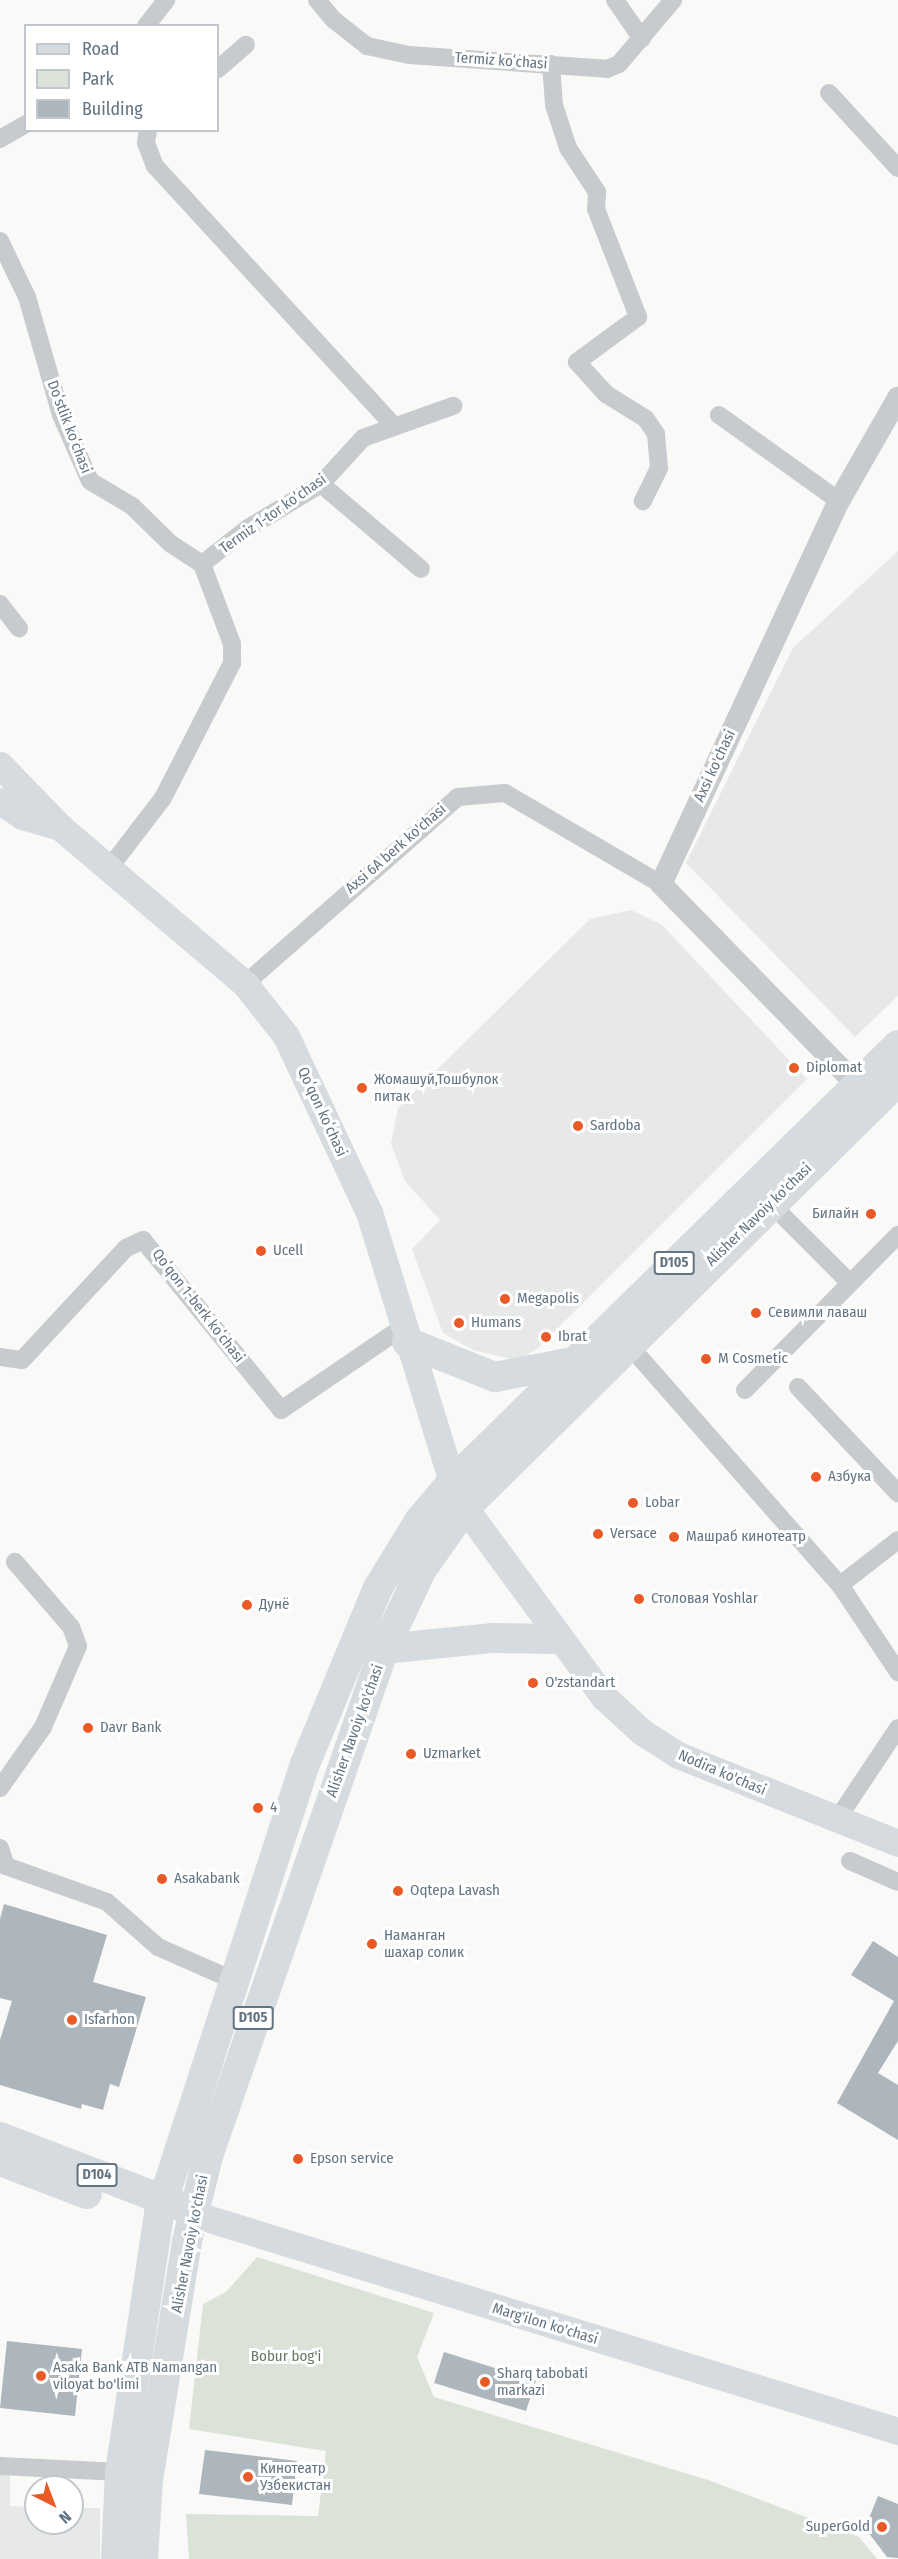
<!DOCTYPE html>
<html>
<head>
<meta charset="utf-8">
<style>
  body { margin:0 }
  #map { position:relative; width:898px; height:2559px; overflow:hidden; background:#f9f9f7; font-family:"Fira Sans Condensed",sans-serif }
  div>[style] { position:absolute }
  .built>* { inset:0; background:#e7e8e8 }
  .green>* { inset:0; background:#dbe2d8 }
  .building>* { inset:0; background:#adb6bc }
  .minor>* { height:18px; margin:-9px; padding:0 9px; transform-origin:9px; border-radius:9px; background:#c7cbce }
  .tertiary>* { height:22px; margin:-11px; padding:0 11px; transform-origin:11px; border-radius:11px; background:#c7cbce }
  .secondary>* { height:27px; margin:-13.5px; padding:0 13.5px; transform-origin:13.5px; border-radius:13.5px; background:#d6dbdf }
  .primary>* { height:30px; margin:-15px; padding:0 15px; transform-origin:15px; border-radius:15px; background:#d6dbdf }
  .dots>* { width:16px; height:16px; translate:-50% -50%; box-sizing:border-box; border:3px solid #fff; border-radius:50% }
  span { translate:-50% -50%; white-space:nowrap; text-align:center; line-height:1.15; -webkit-text-stroke:6px #fff; paint-order:stroke }
  .shield-label span { padding:2px 4px; background:#fff; border:2px solid; border-radius:4px; -webkit-text-stroke-width:0 }
  .shield-label { font-size:14px; color:#637483; font-weight:700 }
  .street-label { font-size:15px; color:#637483 }
  .poi-label { font-size:15px; color:#637483 }
  .left { translate:0 -50%; text-align:left }
  .right { translate:-100% -50%; text-align:right }
  .park-label { font-size:15px; color:#667a62 }
  .legend { position:absolute; left:24px; top:24px; width:195px; height:108px; box-sizing:border-box; background:#fff; border:2px solid #c1c7cd; margin:0; padding:8px 10px; list-style:none; font-size:18px; color:#637483 }
  .legend li { display:flex; align-items:center; gap:12px; height:30px }
  .legend b { width:30px; border:2px solid #c1c7cd }
  .north { position:absolute; left:24px; top:2475px; width:60px; height:60px; box-sizing:border-box; background:#fff; border:2px solid #c1c7cd; border-radius:50%; rotate:138deg; font-size:16px; font-weight:700; line-height:24px; text-align:center; color:#637483 }
  .north::after { content:''; display:block; margin:auto; width:21px; height:27px; background:#ea5a26; clip-path:polygon(50% 0,100% 100%,50% 72%,0 100%) }
</style>
</head>
<body>
<div id="map">
  <div class="built">
    <i style="clip-path:polygon(898px 551px,898px 996px,855px 1037px,686px 863px,793px 648px)"></i>
    <i style="clip-path:polygon(631px 910px,662px 925px,807px 1079px,538px 1348px,518px 1361px,473px 1350px,443px 1333px,412px 1249px,440px 1220px,405px 1181px,391px 1144px,398px 1108px,590px 919px)"></i>
    <i style="clip-path:polygon(0 2473px,10px 2473px,10px 2506px,36px 2507px,36px 2523px,72px 2523px,72px 2508px,100px 2508px,100px 2559px,0 2559px)"></i>
  </div>
  <div class="green">
    <i style="clip-path:polygon(257px 2257px,434px 2313px,417px 2357px,434px 2397px,708px 2480px,859px 2537px,877px 2559px,189px 2559px,186px 2514px,318px 2516px,326px 2451px,189px 2429px,203px 2304px,226px 2292px)"></i>
  </div>
  <div class="building">
    <i style="clip-path:polygon(4px 1904px,107px 1935px,93px 1982px,146px 1997px,119px 2087px,110px 2084px,103px 2110px,82px 2104px,81px 2109px,0 2085px,0 2040px,12px 2001px,0 1998px,0 1919px)"></i>
    <i style="clip-path:polygon(873px 1941px,898px 1957px,898px 2041px,878px 2073px,898px 2085px,898px 2140px,837px 2103px,894px 2001px,851px 1975px)"></i>
    <i style="clip-path:polygon(7px 2341px,82px 2349px,75px 2416px,0 2408px)"></i>
    <i style="clip-path:polygon(444px 2352px,536px 2381px,526px 2411px,434px 2383px)"></i>
    <i style="clip-path:polygon(205px 2450px,297px 2461px,292px 2505px,199px 2494px)"></i>
    <i style="clip-path:polygon(878px 2496px,898px 2504px,898px 2558px,887px 2557px,865px 2528px)"></i>
  </div>
  <div class="minor">
    <i style="left:317px;top:0;width:26px;rotate:50deg"></i>
    <i style="left:334px;top:20px;width:42px;rotate:38.2deg"></i>
    <i style="left:367px;top:46px;width:43px;rotate:12.1deg"></i>
    <i style="left:409px;top:55px;width:198px;rotate:4deg"></i>
    <i style="left:607px;top:69px;width:13px;rotate:-23deg"></i>
    <i style="left:619px;top:64px;width:84px;rotate:-49.8deg"></i>
    <i style="left:615px;top:0;width:47px;rotate:55.3deg"></i>
    <i style="left:146px;top:26px;width:33px;rotate:-52deg"></i>
    <i style="left:551px;top:64px;width:41px;rotate:85.8deg"></i>
    <i style="left:554px;top:105px;width:45px;rotate:72deg"></i>
    <i style="left:568px;top:148px;width:53px;rotate:56.6deg"></i>
    <i style="left:597px;top:192px;width:17px;rotate:93deg"></i>
    <i style="left:596px;top:209px;width:116px;rotate:68.7deg"></i>
    <i style="left:638px;top:317px;width:76px;rotate:143.6deg"></i>
    <i style="left:577px;top:362px;width:43px;rotate:47.8deg"></i>
    <i style="left:606px;top:394px;width:47px;rotate:32deg"></i>
    <i style="left:646px;top:419px;width:18px;rotate:56deg"></i>
    <i style="left:656px;top:434px;width:34px;rotate:85deg"></i>
    <i style="left:659px;top:468px;width:37px;rotate:116deg"></i>
    <i style="left:218px;top:69px;width:37px;rotate:-41deg"></i>
    <i style="left:829px;top:93px;width:102px;rotate:47.4deg"></i>
    <i style="left:148px;top:130px;width:13px;rotate:99deg"></i>
    <i style="left:146px;top:143px;width:25px;rotate:69deg"></i>
    <i style="left:155px;top:166px;width:350px;rotate:47.4deg"></i>
    <i style="left:0;top:139px;width:30px;rotate:-30deg"></i>
    <i style="left:0;top:241px;width:62px;rotate:64.3deg"></i>
    <i style="left:27px;top:297px;width:123px;rotate:73.9deg"></i>
    <i style="left:61px;top:415px;width:72px;rotate:66.3deg"></i>
    <i style="left:90px;top:481px;width:49px;rotate:30.8deg"></i>
    <i style="left:132px;top:506px;width:54px;rotate:44.3deg"></i>
    <i style="left:171px;top:544px;width:37px;rotate:33deg"></i>
    <i style="left:719px;top:415px;width:148px;rotate:35.6deg"></i>
    <i style="left:321px;top:484px;width:131px;rotate:40.4deg"></i>
    <i style="left:0;top:604px;width:31px;rotate:52deg"></i>
    <i style="left:110px;top:867px;width:87px;rotate:-52.5deg"></i>
    <i style="left:163px;top:798px;width:152px;rotate:-62.9deg"></i>
    <i style="left:232px;top:663px;width:19px;rotate:-90deg"></i>
    <i style="left:232px;top:644px;width:85px;rotate:-110.6deg"></i>
    <i style="left:202px;top:564px;width:58px;rotate:-38deg"></i>
    <i style="left:248px;top:528px;width:85px;rotate:-31.1deg"></i>
    <i style="left:321px;top:484px;width:62px;rotate:-47.6deg"></i>
    <i style="left:363px;top:438px;width:96px;rotate:-19.6deg"></i>
    <i style="left:245px;top:984px;width:283px;rotate:-41.3deg"></i>
    <i style="left:458px;top:797px;width:47px;rotate:-4.9deg"></i>
    <i style="left:505px;top:793px;width:181px;rotate:30.3deg"></i>
    <i style="left:771px;top:1204px;width:110px;rotate:45deg"></i>
    <i style="left:628px;top:1344px;width:321px;rotate:48.7deg"></i>
    <i style="left:840px;top:1585px;width:105px;rotate:56.3deg"></i>
    <i style="left:0;top:1357px;width:22px;rotate:8deg"></i>
    <i style="left:22px;top:1360px;width:153px;rotate:-47.1deg"></i>
    <i style="left:126px;top:1248px;width:19px;rotate:-25deg"></i>
    <i style="left:143px;top:1240px;width:219px;rotate:50.9deg"></i>
    <i style="left:281px;top:1410px;width:148px;rotate:-34.2deg"></i>
    <i style="left:798px;top:1387px;width:146px;rotate:46.7deg"></i>
    <i style="left:745px;top:1390px;width:218px;rotate:-45.4deg"></i>
    <i style="left:840px;top:1585px;width:73px;rotate:-37.8deg"></i>
    <i style="left:0;top:1788px;width:75px;rotate:-54.8deg"></i>
    <i style="left:43px;top:1727px;width:88px;rotate:-66.6deg"></i>
    <i style="left:78px;top:1646px;width:20px;rotate:-110deg"></i>
    <i style="left:71px;top:1627px;width:86px;rotate:-130.7deg"></i>
    <i style="left:838px;top:1818px;width:108px;rotate:-56.3deg"></i>
    <i style="left:0;top:1848px;width:19px;rotate:72deg"></i>
    <i style="left:6px;top:1866px;width:107px;rotate:19.6deg"></i>
    <i style="left:107px;top:1902px;width:68px;rotate:41.4deg"></i>
    <i style="left:158px;top:1947px;width:82px;rotate:23.7deg"></i>
    <i style="left:850px;top:1861px;width:52px;rotate:23.6deg"></i>
    <i style="left:0;top:2466px;width:120px;rotate:2.9deg"></i>
  </div>
  <div class="tertiary">
    <i style="left:857px;top:1085px;width:281px;rotate:-134.3deg"></i>
    <i style="left:661px;top:884px;width:422px;rotate:-65.1deg"></i>
    <i style="left:839px;top:501px;width:119px;rotate:-60.2deg"></i>
  </div>
  <div class="secondary">
    <i style="left:0;top:765px;width:86px;rotate:45.9deg"></i>
    <i style="left:60px;top:827px;width:243px;rotate:40.3deg"></i>
    <i style="left:245px;top:984px;width:66px;rotate:51.7deg"></i>
    <i style="left:286px;top:1036px;width:195px;rotate:64.8deg"></i>
    <i style="left:369px;top:1212px;width:282px;rotate:72.9deg"></i>
    <i style="left:452px;top:1482px;width:29px;rotate:63deg"></i>
    <i style="left:465px;top:1508px;width:235px;rotate:53.7deg"></i>
    <i style="left:604px;top:1697px;width:52px;rotate:42.6deg"></i>
    <i style="left:642px;top:1732px;width:43px;rotate:32.6deg"></i>
    <i style="left:678px;top:1755px;width:237px;rotate:21.8deg"></i>
    <i style="left:0;top:801px;width:27px;rotate:34deg"></i>
    <i style="left:22px;top:816px;width:40px;rotate:16deg"></i>
    <i style="left:193px;top:2214px;width:738px;rotate:17.11deg"></i>
  </div>
  <div class="primary">
    <i style="left:407px;top:1342px;width:95px;rotate:21.7deg"></i>
    <i style="left:495px;top:1377px;width:79px;rotate:-10.9deg"></i>
    <i style="left:384px;top:1649px;width:110px;rotate:-5.8deg"></i>
    <i style="left:493px;top:1638px;width:65px;rotate:0.9deg"></i>
    <i style="left:0;top:2137px;width:193px;rotate:21deg"></i>
    <i style="left:0;top:2161px;width:93px;rotate:20.8deg"></i>
    <i style="left:116px;top:2559px;width:87px;rotate:-87.4deg"></i>
    <i style="left:120px;top:2472px;width:262px;rotate:-81.4deg"></i>
    <i style="left:159px;top:2213px;width:472px;rotate:-72deg"></i>
    <i style="left:305px;top:1764px;width:191px;rotate:-67.5deg"></i>
    <i style="left:378px;top:1588px;width:79px;rotate:-58.5deg"></i>
    <i style="left:419px;top:1521px;width:51px;rotate:-49.8deg"></i>
    <i style="left:452px;top:1482px;width:624px;rotate:-44.42deg"></i>
    <i style="left:143px;top:2559px;width:79px;rotate:-86.4deg"></i>
    <i style="left:148px;top:2480px;width:242px;rotate:-80.7deg"></i>
    <i style="left:187px;top:2241px;width:88px;rotate:-76.1deg"></i>
    <i style="left:208px;top:2156px;width:537px;rotate:-70.86deg"></i>
    <i style="left:384px;top:1649px;width:89px;rotate:-64.6deg"></i>
    <i style="left:422px;top:1569px;width:75px;rotate:-54.8deg"></i>
    <i style="left:465px;top:1508px;width:608px;rotate:-44.6deg"></i>
  </div>
  <div class="dots">
    <i style="left:794px;top:1068px;background:#ea5a26"></i>
    <i style="left:362px;top:1088px;background:#ea5a26"></i>
    <i style="left:578px;top:1126px;background:#ea5a26"></i>
    <i style="left:871px;top:1214px;background:#ea5a26"></i>
    <i style="left:261px;top:1251px;background:#ea5a26"></i>
    <i style="left:505px;top:1299px;background:#ea5a26"></i>
    <i style="left:756px;top:1313px;background:#ea5a26"></i>
    <i style="left:459px;top:1323px;background:#ea5a26"></i>
    <i style="left:546px;top:1337px;background:#ea5a26"></i>
    <i style="left:706px;top:1359px;background:#ea5a26"></i>
    <i style="left:816px;top:1477px;background:#ea5a26"></i>
    <i style="left:633px;top:1503px;background:#ea5a26"></i>
    <i style="left:598px;top:1534px;background:#ea5a26"></i>
    <i style="left:674px;top:1537px;background:#ea5a26"></i>
    <i style="left:639px;top:1599px;background:#ea5a26"></i>
    <i style="left:247px;top:1605px;background:#ea5a26"></i>
    <i style="left:533px;top:1683px;background:#ea5a26"></i>
    <i style="left:88px;top:1728px;background:#ea5a26"></i>
    <i style="left:411px;top:1754px;background:#ea5a26"></i>
    <i style="left:258px;top:1808px;background:#ea5a26"></i>
    <i style="left:162px;top:1879px;background:#ea5a26"></i>
    <i style="left:398px;top:1891px;background:#ea5a26"></i>
    <i style="left:372px;top:1944px;background:#ea5a26"></i>
    <i style="left:72px;top:2020px;background:#ea5a26"></i>
    <i style="left:298px;top:2159px;background:#ea5a26"></i>
    <i style="left:41px;top:2376px;background:#ea5a26"></i>
    <i style="left:485px;top:2382px;background:#ea5a26"></i>
    <i style="left:248px;top:2477px;background:#ea5a26"></i>
    <i style="left:882px;top:2527px;background:#ea5a26"></i>
  </div>
  <div class="shield-label">
    <span style="left:674px;top:1263px">D105</span>
    <span style="left:253px;top:2018px">D105</span>
    <span style="left:97px;top:2175px">D104</span>
  </div>
  <div class="street-label">
    <span style="left:501px;top:61px;rotate:4deg">Termiz koʻchasi</span>
    <span style="left:69px;top:427px;rotate:69deg">Doʻstlik koʻchasi</span>
    <span style="left:273px;top:514px;rotate:-35deg">Termiz 1-tor koʼchasi</span>
    <span style="left:715px;top:766px;rotate:-65deg">Axsi ko'chasi</span>
    <span style="left:396px;top:849px;rotate:-41deg">Axsi 6А berk ko'chasi</span>
    <span style="left:322px;top:1112px;rotate:65deg">Qoʻqon koʻchasi</span>
    <span style="left:759px;top:1215px;rotate:-44deg">Alisher Navoiy ko'chasi</span>
    <span style="left:198px;top:1306px;rotate:52deg">Qoʻqon 1-berk koʻchasi</span>
    <span style="left:355px;top:1731px;rotate:-70deg">Alisher Navoiy ko'chasi</span>
    <span style="left:722px;top:1773px;rotate:23deg">Nodira ko'chasi</span>
    <span style="left:190px;top:2244px;rotate:-79deg">Alisher Navoiy ko'chasi</span>
    <span style="left:545px;top:2324px;rotate:17deg">Marg'ilon ko'chasi</span>
  </div>
  <div class="poi-label">
    <span class="left" style="left:806px;top:1068px">Diplomat</span>
    <span class="left" style="left:374px;top:1088px">Жомашуй,Тошбулок<br>питак</span>
    <span class="left" style="left:590px;top:1126px">Sardoba</span>
    <span class="right" style="left:859px;top:1214px">Билайн</span>
    <span class="left" style="left:273px;top:1251px">Ucell</span>
    <span class="left" style="left:517px;top:1299px">Megapolis</span>
    <span class="left" style="left:768px;top:1313px">Севимли лаваш</span>
    <span class="left" style="left:471px;top:1323px">Humans</span>
    <span class="left" style="left:558px;top:1337px">Ibrat</span>
    <span class="left" style="left:718px;top:1359px">M Cosmetic</span>
    <span class="left" style="left:828px;top:1477px">Азбука</span>
    <span class="left" style="left:645px;top:1503px">Lobar</span>
    <span class="left" style="left:610px;top:1534px">Versace</span>
    <span class="left" style="left:686px;top:1537px">Машраб кинотеатр</span>
    <span class="left" style="left:651px;top:1599px">Столовая Yoshlar</span>
    <span class="left" style="left:259px;top:1605px">Дунё</span>
    <span class="left" style="left:545px;top:1683px">O'zstandart</span>
    <span class="left" style="left:100px;top:1728px">Davr Bank</span>
    <span class="left" style="left:423px;top:1754px">Uzmarket</span>
    <span class="left" style="left:270px;top:1808px">4</span>
    <span class="left" style="left:174px;top:1879px">Asakabank</span>
    <span class="left" style="left:410px;top:1891px">Oqtepa Lavash</span>
    <span class="left" style="left:384px;top:1944px">Наманган<br>шахар солик</span>
    <span class="left" style="left:84px;top:2020px">Isfarhon</span>
    <span class="left" style="left:310px;top:2159px">Epson service</span>
    <span class="left" style="left:53px;top:2376px">Asaka Bank ATB Namangan<br>viloyat bo'limi</span>
    <span class="left" style="left:497px;top:2382px">Sharq tabobati<br>markazi</span>
    <span class="left" style="left:260px;top:2477px">Кинотеатр<br>Узбекистан</span>
    <span class="right" style="left:870px;top:2527px">SuperGold</span>
  </div>
  <div class="park-label">
    <span style="left:286px;top:2357px">Bobur bog'i</span>
  </div>
  <ul class="legend">
  <li><b style="height:8px;background:#d6dbdf"></b>Road</li>
  <li><b style="height:16px;background:#dbe2d8"></b>Park</li>
  <li><b style="height:16px;background:#adb6bc"></b>Building</li>
  </ul>
  <div class="north">N</div>
</div>
</body>
</html>
